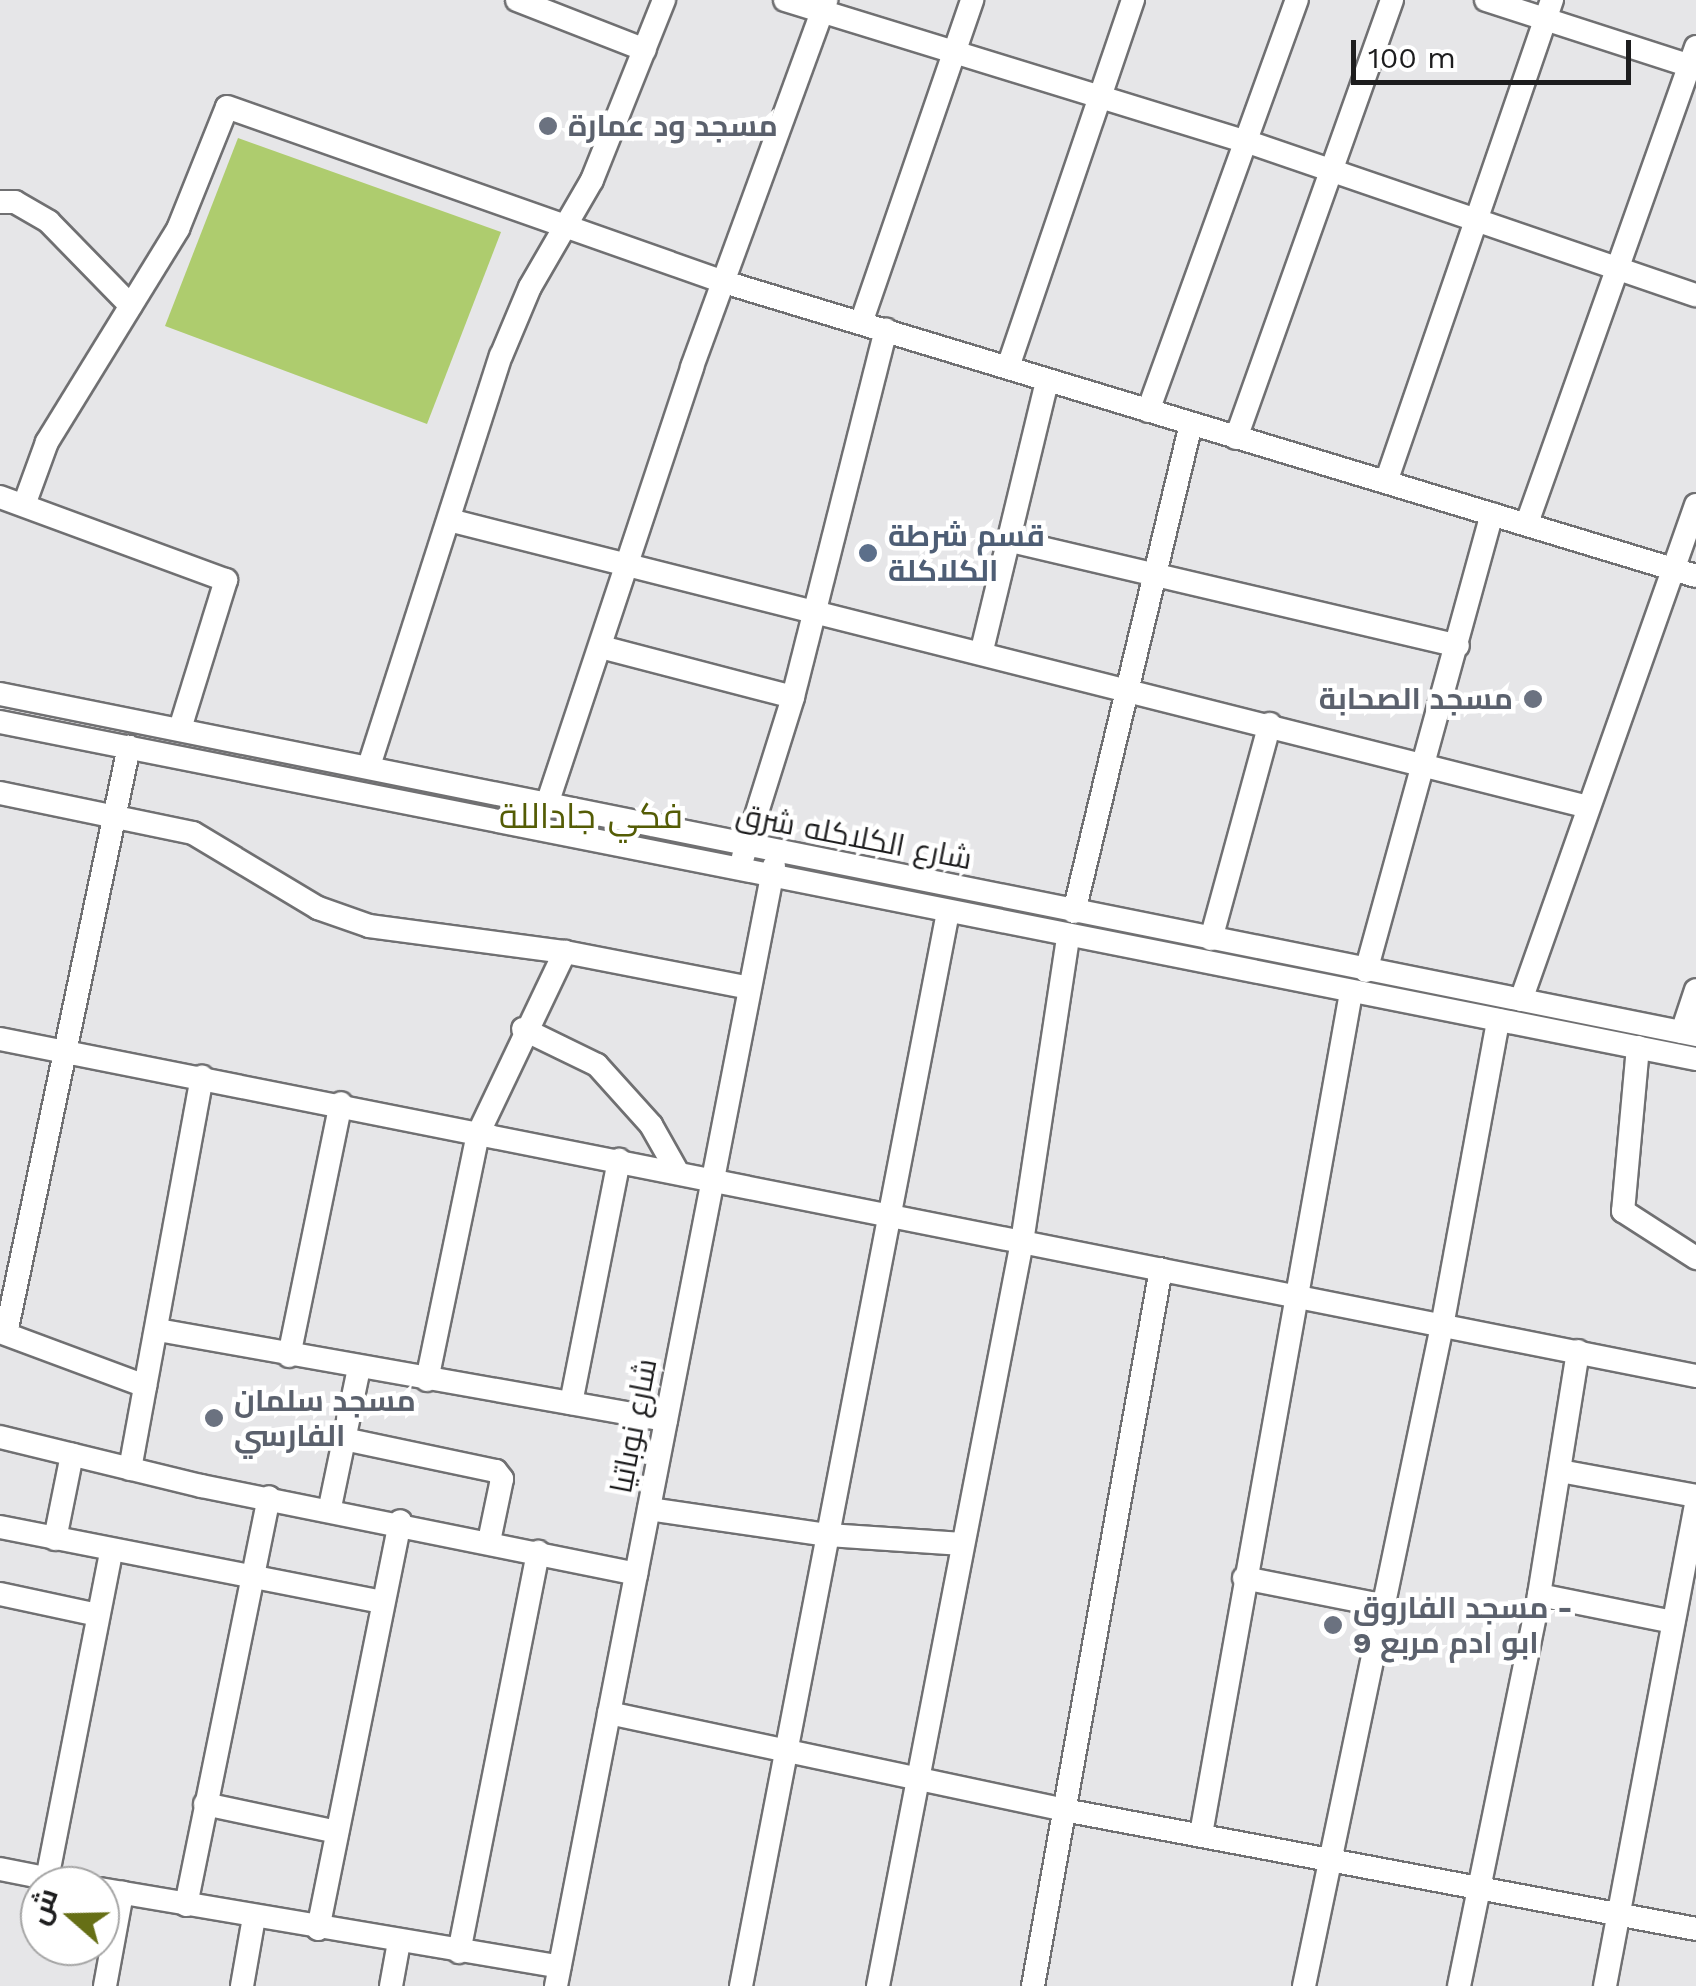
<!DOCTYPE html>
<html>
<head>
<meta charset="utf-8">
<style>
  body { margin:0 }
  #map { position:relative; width:1696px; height:1986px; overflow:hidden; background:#e6e6e8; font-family:"Work Sans",Cairo,sans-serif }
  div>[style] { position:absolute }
  .green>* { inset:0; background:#aecc6e }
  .roads { filter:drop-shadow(2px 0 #707072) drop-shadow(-2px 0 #707072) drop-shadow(0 2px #707072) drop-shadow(0 -2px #707072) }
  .minor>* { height:22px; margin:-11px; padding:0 11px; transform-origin:11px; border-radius:11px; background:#fff }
  .dots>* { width:28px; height:28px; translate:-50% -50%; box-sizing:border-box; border:5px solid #fff; border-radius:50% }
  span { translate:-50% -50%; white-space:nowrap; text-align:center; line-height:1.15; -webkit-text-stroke:9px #fff; paint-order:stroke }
  .worship-label { font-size:30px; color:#5b616d; font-weight:700 }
  .left { translate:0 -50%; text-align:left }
  .right { translate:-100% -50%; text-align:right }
  .service-label { font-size:30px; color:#4e5e75; font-weight:700 }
  .street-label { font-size:30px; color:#1d1d1e }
  .quarter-label { font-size:35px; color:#545c05 }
  .north { position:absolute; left:20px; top:1866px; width:100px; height:100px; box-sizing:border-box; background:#fff; border:2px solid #a5a5a5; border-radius:50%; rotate:290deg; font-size:28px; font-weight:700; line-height:40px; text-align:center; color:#1d1d1e }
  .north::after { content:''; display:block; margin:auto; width:35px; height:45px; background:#666f16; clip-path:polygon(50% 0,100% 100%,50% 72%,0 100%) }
  .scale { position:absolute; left:1351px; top:40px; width:280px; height:45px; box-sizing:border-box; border:5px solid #1d1d1e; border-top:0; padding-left:12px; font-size:30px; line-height:35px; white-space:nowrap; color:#1d1d1e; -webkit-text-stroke:8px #fff; paint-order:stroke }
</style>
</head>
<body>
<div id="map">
  <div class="green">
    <i style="clip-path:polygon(238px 138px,501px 232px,427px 424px,165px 326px)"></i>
  </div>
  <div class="roads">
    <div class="minor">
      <i style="left:517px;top:0;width:137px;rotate:21.3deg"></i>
      <i style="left:785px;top:0;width:484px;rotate:17.1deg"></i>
      <i style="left:1248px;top:142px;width:473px;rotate:18.9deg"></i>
      <i style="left:1486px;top:0;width:221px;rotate:17.9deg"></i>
      <i style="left:0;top:202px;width:15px"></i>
      <i style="left:15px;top:202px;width:39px;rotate:30deg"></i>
      <i style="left:49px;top:222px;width:117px;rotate:45.7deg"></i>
      <i style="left:861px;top:323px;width:342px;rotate:-71deg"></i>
      <i style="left:1008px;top:367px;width:388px;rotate:-71.2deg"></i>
      <i style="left:1148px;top:411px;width:437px;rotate:-70.1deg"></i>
      <i style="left:1236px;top:438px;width:465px;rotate:-70.4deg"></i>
      <i style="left:1386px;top:482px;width:510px;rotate:-71deg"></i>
      <i style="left:0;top:497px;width:241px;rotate:20.2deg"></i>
      <i style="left:226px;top:580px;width:156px;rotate:107.2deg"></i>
      <i style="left:24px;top:505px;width:67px;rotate:-69.9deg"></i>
      <i style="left:47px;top:442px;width:250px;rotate:-58.4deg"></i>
      <i style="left:178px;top:229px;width:131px;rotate:-68.1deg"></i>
      <i style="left:227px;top:107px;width:527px;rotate:19.4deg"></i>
      <i style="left:724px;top:282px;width:1015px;rotate:16.83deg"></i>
      <i style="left:453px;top:521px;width:1166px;rotate:14.14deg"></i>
      <i style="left:1527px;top:523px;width:505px;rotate:-70.45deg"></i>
      <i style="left:1007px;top:540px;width:463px;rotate:13.2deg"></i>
      <i style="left:601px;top:647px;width:198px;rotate:14.6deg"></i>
      <i style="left:982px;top:650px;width:277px;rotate:-76.4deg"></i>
      <i style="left:0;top:694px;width:1730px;rotate:11.37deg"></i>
      <i style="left:0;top:722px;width:1729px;rotate:11.24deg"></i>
      <i style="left:369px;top:766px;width:431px;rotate:-72.2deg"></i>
      <i style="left:501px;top:356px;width:75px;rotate:-67.2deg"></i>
      <i style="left:530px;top:287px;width:124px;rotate:-59.9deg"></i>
      <i style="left:592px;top:180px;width:194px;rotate:-68.2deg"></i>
      <i style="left:0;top:793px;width:197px;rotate:11.7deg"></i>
      <i style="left:193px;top:833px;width:146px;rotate:31deg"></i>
      <i style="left:318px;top:908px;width:54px;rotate:19.4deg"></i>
      <i style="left:369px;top:926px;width:198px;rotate:7.6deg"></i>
      <i style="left:565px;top:952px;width:188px;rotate:11deg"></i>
      <i style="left:547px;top:804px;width:460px;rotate:-71.6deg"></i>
      <i style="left:692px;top:367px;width:391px;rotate:-69.9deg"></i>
      <i style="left:743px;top:857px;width:168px;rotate:-72.6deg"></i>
      <i style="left:793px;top:697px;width:379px;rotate:-75.8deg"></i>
      <i style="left:1074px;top:912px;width:502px;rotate:-76.52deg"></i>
      <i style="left:1211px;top:939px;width:223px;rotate:-74.7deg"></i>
      <i style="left:1366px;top:971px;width:474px;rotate:-74.6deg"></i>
      <i style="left:1521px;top:1000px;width:525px;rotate:-70.53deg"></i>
      <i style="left:523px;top:1029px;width:82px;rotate:25.9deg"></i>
      <i style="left:597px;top:1065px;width:81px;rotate:48deg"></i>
      <i style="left:651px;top:1125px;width:53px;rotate:60.5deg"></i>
      <i style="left:1682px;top:1032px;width:44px;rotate:-71.6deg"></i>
      <i style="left:0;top:1039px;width:1729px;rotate:11.24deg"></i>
      <i style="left:1638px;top:1047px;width:165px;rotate:95.2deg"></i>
      <i style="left:1623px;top:1211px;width:87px;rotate:32.8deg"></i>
      <i style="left:158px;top:1330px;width:516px;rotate:10.05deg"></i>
      <i style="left:0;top:1332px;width:155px;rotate:20.4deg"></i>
      <i style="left:6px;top:1333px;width:599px;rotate:-78.15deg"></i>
      <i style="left:289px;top:1356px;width:258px;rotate:-78.4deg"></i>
      <i style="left:427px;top:1380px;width:251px;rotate:-78.3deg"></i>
      <i style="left:478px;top:1134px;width:202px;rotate:-64.5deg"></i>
      <i style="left:571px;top:1403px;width:248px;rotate:-78.8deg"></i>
      <i style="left:0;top:1437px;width:207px;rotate:13.7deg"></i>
      <i style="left:201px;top:1486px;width:444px;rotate:11.4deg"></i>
      <i style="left:344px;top:1439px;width:155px;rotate:11.9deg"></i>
      <i style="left:496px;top:1471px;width:10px;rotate:53deg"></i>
      <i style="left:502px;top:1479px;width:63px;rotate:101.8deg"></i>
      <i style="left:130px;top:1469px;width:399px;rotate:-79.6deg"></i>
      <i style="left:1560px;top:1471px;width:138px;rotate:10.4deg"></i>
      <i style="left:330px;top:1507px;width:142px;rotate:-78.2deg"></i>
      <i style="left:649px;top:1509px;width:181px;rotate:8.3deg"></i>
      <i style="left:828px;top:1535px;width:135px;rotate:3.8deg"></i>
      <i style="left:0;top:1527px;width:390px;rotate:11.1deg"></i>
      <i style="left:55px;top:1539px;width:86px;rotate:-78.6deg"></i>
      <i style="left:1244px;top:1578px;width:139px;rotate:11.2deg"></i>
      <i style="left:0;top:1594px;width:100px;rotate:12.1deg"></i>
      <i style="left:1539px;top:1595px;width:137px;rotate:11.4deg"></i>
      <i style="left:609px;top:1713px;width:465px;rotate:12deg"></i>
      <i style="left:1064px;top:1810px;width:643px;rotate:10.66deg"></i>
      <i style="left:205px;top:1804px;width:135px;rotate:12deg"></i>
      <i style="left:1201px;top:1834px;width:854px;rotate:-79.89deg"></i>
      <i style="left:0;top:1869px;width:88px;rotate:11.2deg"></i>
      <i style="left:47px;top:1879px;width:332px;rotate:-78.9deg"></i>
      <i style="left:100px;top:1889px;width:466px;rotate:9.6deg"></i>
      <i style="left:186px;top:1905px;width:416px;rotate:-78.5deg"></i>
      <i style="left:318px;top:1929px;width:416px;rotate:-78.6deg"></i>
      <i style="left:459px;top:1952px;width:408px;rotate:-78.8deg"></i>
      <i style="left:105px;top:1986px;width:95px;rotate:-79.6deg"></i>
      <i style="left:242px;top:1986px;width:70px;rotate:-80.1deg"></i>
      <i style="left:391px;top:1986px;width:45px;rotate:-79.7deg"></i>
      <i style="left:556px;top:1986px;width:1141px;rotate:-78.99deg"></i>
      <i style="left:741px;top:1986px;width:1094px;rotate:-79.09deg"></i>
      <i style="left:878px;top:1986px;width:758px;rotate:-79.05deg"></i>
      <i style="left:1022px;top:1242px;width:308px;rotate:-81.4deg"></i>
      <i style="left:1033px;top:1986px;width:728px;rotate:-79.88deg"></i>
      <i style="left:1304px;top:1986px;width:679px;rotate:-78.19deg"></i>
      <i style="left:1443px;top:1321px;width:306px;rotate:-79.6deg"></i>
      <i style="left:1459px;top:1986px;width:399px;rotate:-78.4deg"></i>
      <i style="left:1539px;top:1595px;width:247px;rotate:-80.9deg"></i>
      <i style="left:1605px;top:1986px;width:490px;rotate:-79.3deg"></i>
    </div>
  </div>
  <div class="dots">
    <i style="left:548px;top:126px;background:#6b7280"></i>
    <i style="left:868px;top:553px;background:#5c6f8a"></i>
    <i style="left:1533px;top:699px;background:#6b7280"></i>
    <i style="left:214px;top:1418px;background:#6b7280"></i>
    <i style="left:1333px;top:1625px;background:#6b7280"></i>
  </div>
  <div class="worship-label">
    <span class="left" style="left:568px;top:126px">مسجد ود عمارة</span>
    <span class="right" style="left:1513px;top:699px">مسجد الصحابة</span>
    <span class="left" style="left:234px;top:1418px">مسجد سلمان<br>الفارسي</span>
    <span class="left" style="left:1353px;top:1625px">مسجد الفاروق -<br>ابو ادم مربع 9</span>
  </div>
  <div class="service-label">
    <span class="left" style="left:888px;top:553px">قسم شرطة<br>الكلاكلة</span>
  </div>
  <div class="street-label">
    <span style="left:854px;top:837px;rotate:11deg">شارع الكلاكله شرق</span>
    <span style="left:634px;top:1426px;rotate:-79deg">شارع نوباتيا</span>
  </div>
  <div class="quarter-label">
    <span style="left:591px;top:816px">فكي جاداللة</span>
  </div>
  <div class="north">ش</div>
  <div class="scale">100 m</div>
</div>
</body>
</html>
